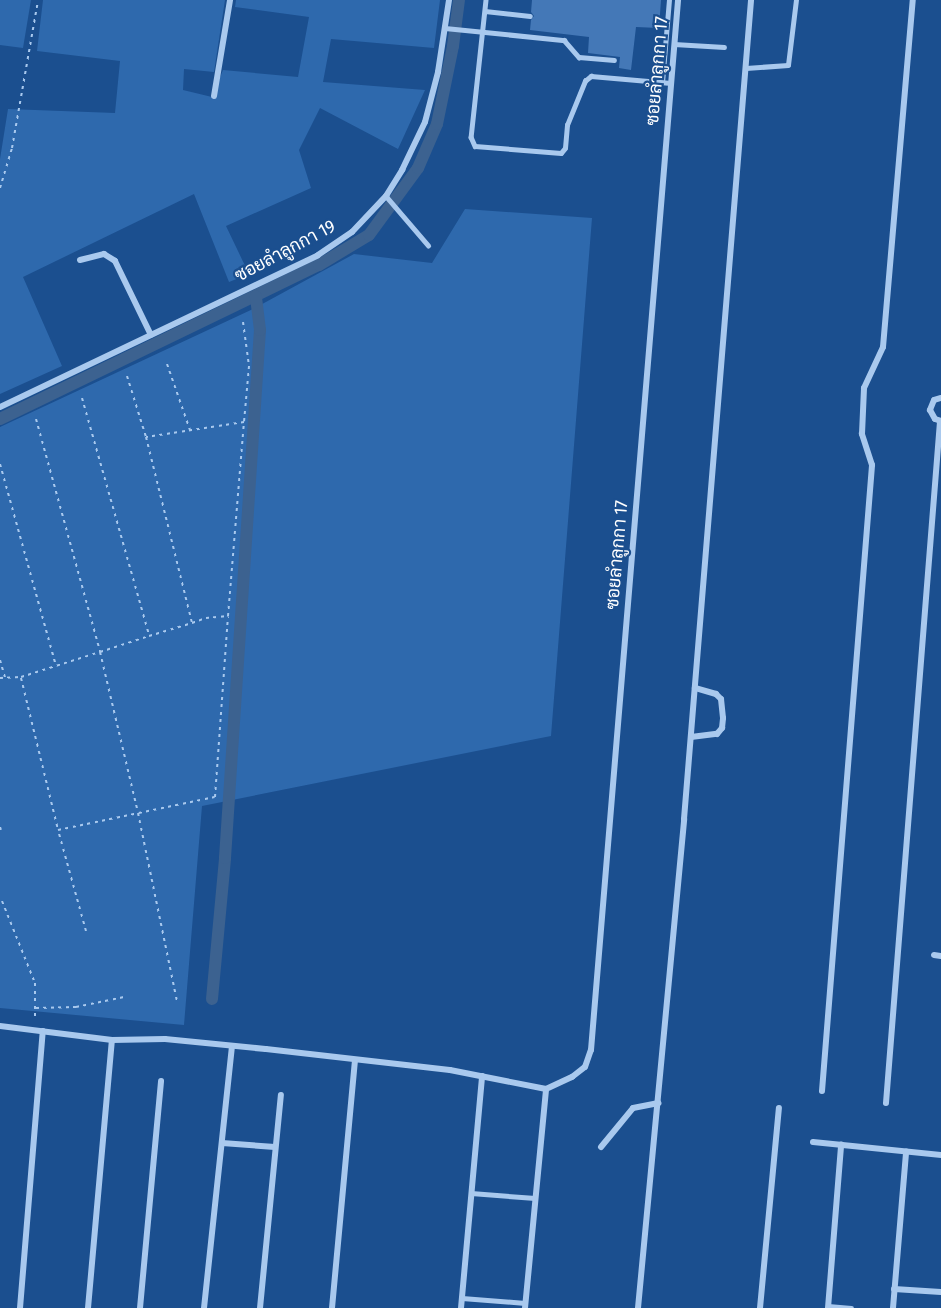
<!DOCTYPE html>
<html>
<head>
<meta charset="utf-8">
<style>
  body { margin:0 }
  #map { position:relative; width:941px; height:1308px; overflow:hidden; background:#1b4f8f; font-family:"Fira Sans Condensed",Sarabun,sans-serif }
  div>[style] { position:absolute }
  .green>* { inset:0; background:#2e69ad }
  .canal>* { height:12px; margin:-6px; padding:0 6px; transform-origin:6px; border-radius:6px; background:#3c6290 }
  .building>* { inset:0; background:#4478b7 }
  .path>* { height:2px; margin-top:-1px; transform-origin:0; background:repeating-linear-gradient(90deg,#a9c9ee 0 3px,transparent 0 7.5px) }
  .service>* { height:4.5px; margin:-2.25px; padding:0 2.25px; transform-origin:2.25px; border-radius:2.25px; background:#a9c9ee }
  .minor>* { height:6px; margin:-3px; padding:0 3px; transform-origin:3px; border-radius:3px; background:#a9c9ee }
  span { translate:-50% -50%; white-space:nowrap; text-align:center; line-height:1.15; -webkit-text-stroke:4.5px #1b4f8f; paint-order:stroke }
  .street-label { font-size:18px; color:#fff }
</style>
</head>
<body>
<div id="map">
  <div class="green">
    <i style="clip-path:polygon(0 0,31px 0,23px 48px,0 45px)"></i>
    <i style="clip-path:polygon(43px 0,225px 0,214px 72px,184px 69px,183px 90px,212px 97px,223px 70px,298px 77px,309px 17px,235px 7px,236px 0,440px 0,434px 48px,331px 39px,323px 82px,425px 90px,398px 149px,320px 108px,299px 150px,311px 188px,226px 226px,249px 274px,229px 282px,194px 194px,23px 277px,62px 366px,0 394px,0 159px,8px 109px,115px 113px,120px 61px,37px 51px)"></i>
    <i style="clip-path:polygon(465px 209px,592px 218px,551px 736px,202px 806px,184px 1025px,0 1008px,0 427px,253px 309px,354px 254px,432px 263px)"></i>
  </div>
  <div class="canal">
    <i style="left:0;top:419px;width:354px;rotate:-25.8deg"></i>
    <i style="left:319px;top:265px;width:58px;rotate:-31deg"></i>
    <i style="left:369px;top:235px;width:83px;rotate:-53.8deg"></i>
    <i style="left:418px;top:168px;width:48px;rotate:-66.6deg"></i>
    <i style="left:437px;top:124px;width:80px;rotate:-78.4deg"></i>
    <i style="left:453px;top:46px;width:46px;rotate:-82.6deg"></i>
    <i style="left:212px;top:999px;width:142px;rotate:-84.7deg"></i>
    <i style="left:225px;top:858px;width:529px;rotate:-86.21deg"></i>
    <i style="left:260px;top:330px;width:34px;rotate:-97deg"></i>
  </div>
  <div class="building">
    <i style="clip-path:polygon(532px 0,661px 0,659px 28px,636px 27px,631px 70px,619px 68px,620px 57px,588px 53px,589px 37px,530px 30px,531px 20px,534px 16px,531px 12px)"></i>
  </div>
  <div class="path">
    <i style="left:0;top:188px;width:42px;rotate:-73.3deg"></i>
    <i style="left:12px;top:148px;width:150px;rotate:-80deg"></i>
    <i style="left:243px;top:322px;width:44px;rotate:82.2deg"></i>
    <i style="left:249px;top:366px;width:56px;rotate:95.1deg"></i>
    <i style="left:167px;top:364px;width:70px;rotate:70.8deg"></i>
    <i style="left:127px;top:376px;width:64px;rotate:72.7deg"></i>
    <i style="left:82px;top:398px;width:246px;rotate:74.2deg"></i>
    <i style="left:36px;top:419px;width:242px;rotate:74.6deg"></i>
    <i style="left:100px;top:652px;width:165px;rotate:76.7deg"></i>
    <i style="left:138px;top:813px;width:192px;rotate:78.3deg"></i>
    <i style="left:0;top:464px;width:210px;rotate:74.5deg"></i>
    <i style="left:0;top:660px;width:18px;rotate:74deg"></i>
    <i style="left:0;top:678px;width:21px;rotate:-3deg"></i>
    <i style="left:21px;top:677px;width:83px;rotate:-17.6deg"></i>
    <i style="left:100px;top:652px;width:52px;rotate:-18.1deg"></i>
    <i style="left:149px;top:636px;width:45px;rotate:-16.8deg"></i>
    <i style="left:192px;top:623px;width:15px;rotate:-20deg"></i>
    <i style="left:206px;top:618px;width:22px;rotate:-5deg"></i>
    <i style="left:228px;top:616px;width:195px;rotate:-85.3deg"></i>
    <i style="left:244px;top:422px;width:99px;rotate:171.3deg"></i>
    <i style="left:146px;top:437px;width:192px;rotate:76.1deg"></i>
    <i style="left:21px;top:678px;width:156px;rotate:76.3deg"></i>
    <i style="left:0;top:827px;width:3px;rotate:72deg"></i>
    <i style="left:2px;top:901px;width:88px;rotate:68.1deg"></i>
    <i style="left:35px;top:983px;width:38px;rotate:90deg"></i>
    <i style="left:86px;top:931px;width:105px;rotate:-105.5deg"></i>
    <i style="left:58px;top:830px;width:160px;rotate:-11.9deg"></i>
    <i style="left:215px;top:797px;width:181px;rotate:-85.9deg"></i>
    <i style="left:36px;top:1008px;width:40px;rotate:-1.4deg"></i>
    <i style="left:76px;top:1007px;width:49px;rotate:-11.8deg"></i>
  </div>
  <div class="service">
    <i style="left:486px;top:0;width:138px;rotate:96.2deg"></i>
    <i style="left:471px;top:137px;width:10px;rotate:66deg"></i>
    <i style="left:475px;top:146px;width:86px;rotate:4.7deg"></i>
    <i style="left:561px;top:153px;width:6px;rotate:-51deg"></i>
    <i style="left:565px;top:148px;width:23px;rotate:-85deg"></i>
    <i style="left:567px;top:125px;width:48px;rotate:-67.8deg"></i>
    <i style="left:585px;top:81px;width:8px;rotate:-40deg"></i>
    <i style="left:591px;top:76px;width:80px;rotate:5deg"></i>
    <i style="left:485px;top:11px;width:45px;rotate:6.3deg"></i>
    <i style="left:445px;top:28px;width:120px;rotate:5.8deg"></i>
    <i style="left:564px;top:40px;width:23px;rotate:49deg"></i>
    <i style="left:579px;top:57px;width:35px;rotate:5deg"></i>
    <i style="left:674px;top:44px;width:50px;rotate:3.4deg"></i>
    <i style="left:746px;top:68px;width:42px;rotate:-4.1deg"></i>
    <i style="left:788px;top:65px;width:65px;rotate:-83deg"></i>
    <i style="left:662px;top:83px;width:83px;rotate:-85.2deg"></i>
    <i style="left:386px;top:196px;width:65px;rotate:49.4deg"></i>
    <i style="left:471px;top:1193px;width:64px;rotate:4.5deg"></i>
    <i style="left:462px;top:1298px;width:63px;rotate:4.5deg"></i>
    <i style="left:828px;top:1306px;width:23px;rotate:5deg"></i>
  </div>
  <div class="minor">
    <i style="left:214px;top:96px;width:97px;rotate:-80.5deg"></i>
    <i style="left:80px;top:260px;width:25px;rotate:-14deg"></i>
    <i style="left:104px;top:254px;width:13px;rotate:32deg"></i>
    <i style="left:115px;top:261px;width:82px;rotate:64.1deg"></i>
    <i style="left:941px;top:398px;width:7px;rotate:164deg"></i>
    <i style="left:934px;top:400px;width:11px;rotate:112deg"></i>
    <i style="left:930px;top:410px;width:10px;rotate:61deg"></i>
    <i style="left:935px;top:419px;width:6px;rotate:18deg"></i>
    <i style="left:0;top:407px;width:352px;rotate:-25.5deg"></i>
    <i style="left:318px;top:255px;width:41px;rotate:-34.1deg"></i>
    <i style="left:352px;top:232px;width:50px;rotate:-46.6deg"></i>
    <i style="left:386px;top:196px;width:31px;rotate:-58deg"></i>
    <i style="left:402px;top:170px;width:53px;rotate:-64.4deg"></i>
    <i style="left:425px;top:122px;width:52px;rotate:-75.4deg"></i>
    <i style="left:438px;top:72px;width:73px;rotate:-81.3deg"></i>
    <i style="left:691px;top:737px;width:26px;rotate:-7deg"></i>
    <i style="left:717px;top:734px;width:8px;rotate:-50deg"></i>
    <i style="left:722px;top:728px;width:10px;rotate:-84deg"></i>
    <i style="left:723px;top:718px;width:19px;rotate:-96deg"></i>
    <i style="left:721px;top:699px;width:7px;rotate:-135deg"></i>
    <i style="left:716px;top:694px;width:22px;rotate:-164deg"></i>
    <i style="left:934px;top:955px;width:7px;rotate:8deg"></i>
    <i style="left:0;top:1026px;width:113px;rotate:7.1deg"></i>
    <i style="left:112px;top:1040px;width:53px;rotate:-1.1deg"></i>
    <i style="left:165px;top:1039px;width:101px;rotate:5.7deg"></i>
    <i style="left:266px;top:1049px;width:185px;rotate:6.5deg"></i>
    <i style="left:450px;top:1070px;width:98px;rotate:11.2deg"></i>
    <i style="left:546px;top:1089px;width:29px;rotate:-25deg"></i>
    <i style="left:572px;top:1077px;width:16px;rotate:-38deg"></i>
    <i style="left:585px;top:1067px;width:18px;rotate:-71deg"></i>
    <i style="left:591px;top:1050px;width:1054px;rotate:-85.26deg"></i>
    <i style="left:822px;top:1091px;width:628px;rotate:-85.43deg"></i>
    <i style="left:872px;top:465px;width:33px;rotate:-108deg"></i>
    <i style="left:862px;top:434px;width:46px;rotate:-87.5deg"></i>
    <i style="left:864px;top:388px;width:45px;rotate:-65.1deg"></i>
    <i style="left:883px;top:347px;width:348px;rotate:-85.1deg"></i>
    <i style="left:886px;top:1103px;width:684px;rotate:-85.47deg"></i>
    <i style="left:813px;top:1142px;width:129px;rotate:5.8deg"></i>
    <i style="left:222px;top:1143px;width:53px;rotate:4.3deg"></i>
    <i style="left:601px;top:1147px;width:50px;rotate:-50.6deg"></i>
    <i style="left:633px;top:1108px;width:26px;rotate:-11deg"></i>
    <i style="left:894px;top:1289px;width:47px;rotate:3.7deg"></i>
    <i style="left:20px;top:1308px;width:278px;rotate:-85.3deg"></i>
    <i style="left:88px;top:1308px;width:269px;rotate:-84.9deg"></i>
    <i style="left:140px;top:1308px;width:228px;rotate:-84.7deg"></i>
    <i style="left:204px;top:1308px;width:263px;rotate:-83.9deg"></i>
    <i style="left:260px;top:1308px;width:214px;rotate:-84.4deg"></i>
    <i style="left:332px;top:1308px;width:249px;rotate:-84.7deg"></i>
    <i style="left:461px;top:1308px;width:233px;rotate:-84.8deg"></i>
    <i style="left:525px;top:1308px;width:220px;rotate:-84.5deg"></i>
    <i style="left:638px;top:1308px;width:491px;rotate:-84.6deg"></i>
    <i style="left:684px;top:819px;width:822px;rotate:-85.32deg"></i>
    <i style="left:760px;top:1308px;width:201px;rotate:-84.6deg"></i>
    <i style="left:828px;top:1308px;width:164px;rotate:-85.4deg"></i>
    <i style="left:893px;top:1308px;width:157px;rotate:-85.2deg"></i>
  </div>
  <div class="street-label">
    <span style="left:657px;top:71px;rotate:-85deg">ซอยลำลูกกา 17</span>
    <span style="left:285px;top:251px;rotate:-28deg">ซอยลำลูกกา 19</span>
    <span style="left:617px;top:555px;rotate:-85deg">ซอยลำลูกกา 17</span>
  </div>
</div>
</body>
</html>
